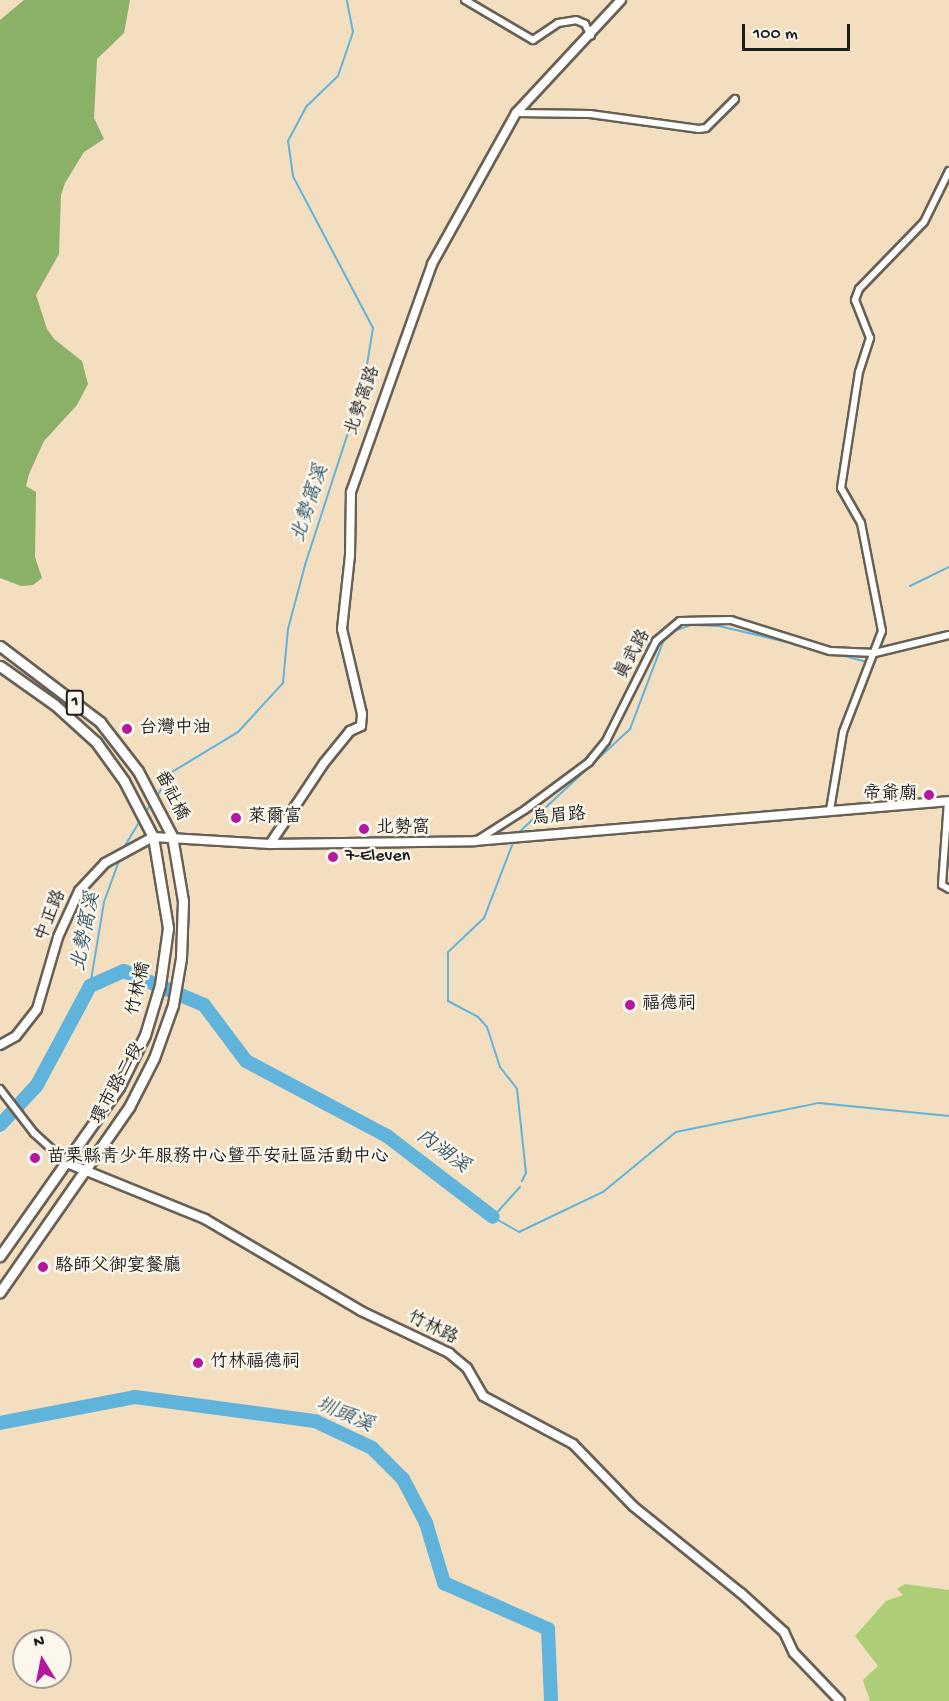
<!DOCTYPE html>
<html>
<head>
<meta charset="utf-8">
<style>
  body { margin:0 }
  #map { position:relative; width:949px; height:1701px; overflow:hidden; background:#f3dec0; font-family:"Gochi Hand","LXGW WenKai TC",sans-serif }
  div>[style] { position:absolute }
  .green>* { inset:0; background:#adce76 }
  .forest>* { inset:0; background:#8ab167 }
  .stream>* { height:2px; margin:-1px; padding:0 1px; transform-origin:1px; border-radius:1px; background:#60b3db }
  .river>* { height:14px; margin:-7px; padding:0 7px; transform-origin:7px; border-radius:7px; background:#60b3db }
  .roads { filter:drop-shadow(2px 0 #676055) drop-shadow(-2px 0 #676055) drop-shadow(0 2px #676055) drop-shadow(0 -2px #676055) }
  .street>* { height:6px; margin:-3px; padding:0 3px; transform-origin:3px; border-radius:3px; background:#fff }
  .secondary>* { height:8px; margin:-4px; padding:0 4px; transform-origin:4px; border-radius:4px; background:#fff }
  .primary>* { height:9px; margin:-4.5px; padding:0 4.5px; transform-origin:4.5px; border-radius:4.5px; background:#fff }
  .dots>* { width:16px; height:16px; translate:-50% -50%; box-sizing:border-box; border:3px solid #fbf7ec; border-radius:50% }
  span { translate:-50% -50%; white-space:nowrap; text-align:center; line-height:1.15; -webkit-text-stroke:5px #fbf7ec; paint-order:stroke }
  .shield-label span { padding:2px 4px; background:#fbf7ec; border:2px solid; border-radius:4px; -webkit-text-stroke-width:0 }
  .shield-label { font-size:16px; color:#1c1c1c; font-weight:700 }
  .street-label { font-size:18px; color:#1c1c1c }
  .poi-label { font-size:18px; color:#1c1c1c }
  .left { translate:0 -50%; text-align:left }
  .right { translate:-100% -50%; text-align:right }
  .water-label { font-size:20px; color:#375868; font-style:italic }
  .north { position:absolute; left:12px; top:1629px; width:60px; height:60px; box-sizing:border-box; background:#fbf7ec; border:2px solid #a29f99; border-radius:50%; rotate:350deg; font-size:16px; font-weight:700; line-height:24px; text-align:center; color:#1c1c1c }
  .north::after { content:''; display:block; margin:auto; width:21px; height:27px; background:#b5179e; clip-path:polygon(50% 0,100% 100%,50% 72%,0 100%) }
  .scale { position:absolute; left:742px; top:24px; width:108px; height:27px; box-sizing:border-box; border:3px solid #1c1c1c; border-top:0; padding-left:8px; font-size:18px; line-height:21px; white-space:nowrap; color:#1c1c1c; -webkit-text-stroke:4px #fbf7ec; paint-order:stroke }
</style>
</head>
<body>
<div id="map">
  <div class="green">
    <i style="clip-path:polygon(905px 1584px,949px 1590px,949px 1701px,870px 1701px,863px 1680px,878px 1666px,855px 1636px,886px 1601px,903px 1595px,897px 1589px)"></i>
  </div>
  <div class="forest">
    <i style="clip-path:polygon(24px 0,130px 0,124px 33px,97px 59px,94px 118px,104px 139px,84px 152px,65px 183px,61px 195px,59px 254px,36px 295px,47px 329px,54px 339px,82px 361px,88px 384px,77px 405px,44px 441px,29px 474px,26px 486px,36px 492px,35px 557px,42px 578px,33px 585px,21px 586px,0 578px,0 20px)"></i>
  </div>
  <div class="stream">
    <i style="left:910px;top:586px;width:43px;rotate:-26deg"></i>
    <i style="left:671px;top:632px;width:21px;rotate:-19deg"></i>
    <i style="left:691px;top:625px;width:28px;rotate:2deg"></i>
    <i style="left:719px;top:626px;width:91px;rotate:13.3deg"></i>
    <i style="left:837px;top:654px;width:28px;rotate:15deg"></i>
    <i style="left:155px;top:799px;width:32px;rotate:-58deg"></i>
    <i style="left:172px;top:772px;width:77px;rotate:-31.2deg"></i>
    <i style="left:238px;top:732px;width:67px;rotate:-47.4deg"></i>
    <i style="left:283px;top:683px;width:54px;rotate:-84.7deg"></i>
    <i style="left:288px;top:629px;width:66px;rotate:-75.1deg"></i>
    <i style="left:305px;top:565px;width:191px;rotate:-72deg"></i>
    <i style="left:364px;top:383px;width:56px;rotate:-80.7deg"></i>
    <i style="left:373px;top:328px;width:172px;rotate:-117.8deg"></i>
    <i style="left:293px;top:176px;width:35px;rotate:-98deg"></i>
    <i style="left:288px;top:141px;width:40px;rotate:-62deg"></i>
    <i style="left:307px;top:106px;width:43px;rotate:-44.1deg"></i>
    <i style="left:338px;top:76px;width:46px;rotate:-71.2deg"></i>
    <i style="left:353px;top:32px;width:33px;rotate:-101deg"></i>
    <i style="left:145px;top:814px;width:13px;rotate:-61deg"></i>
    <i style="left:516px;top:835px;width:156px;rotate:-42.9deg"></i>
    <i style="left:630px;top:729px;width:98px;rotate:-69.2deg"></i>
    <i style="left:514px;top:840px;width:84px;rotate:111deg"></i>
    <i style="left:484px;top:918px;width:50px;rotate:136.6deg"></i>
    <i style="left:448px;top:952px;width:49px;rotate:90deg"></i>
    <i style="left:448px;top:1001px;width:34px;rotate:28deg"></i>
    <i style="left:478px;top:1017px;width:13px;rotate:48deg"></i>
    <i style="left:487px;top:1027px;width:42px;rotate:72deg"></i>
    <i style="left:500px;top:1067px;width:28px;rotate:52deg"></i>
    <i style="left:517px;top:1089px;width:84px;rotate:83.9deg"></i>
    <i style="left:526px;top:1173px;width:9px;rotate:117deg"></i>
    <i style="left:123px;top:849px;width:33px;rotate:-59deg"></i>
    <i style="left:90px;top:986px;width:85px;rotate:-80.5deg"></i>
    <i style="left:104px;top:902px;width:47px;rotate:-70deg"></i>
    <i style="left:520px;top:1187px;width:40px;rotate:132deg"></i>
    <i style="left:493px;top:1217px;width:30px;rotate:30deg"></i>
    <i style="left:519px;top:1232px;width:93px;rotate:-25.5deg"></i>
    <i style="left:603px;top:1192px;width:94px;rotate:-39.4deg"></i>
    <i style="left:676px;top:1132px;width:146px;rotate:-11.5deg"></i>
    <i style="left:819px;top:1103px;width:131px;rotate:5.7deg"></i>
  </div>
  <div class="river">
    <i style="left:0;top:1125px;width:54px;rotate:-47.2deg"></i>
    <i style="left:37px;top:1085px;width:112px;rotate:-61.8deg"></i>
    <i style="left:90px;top:986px;width:37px;rotate:-24deg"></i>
    <i style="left:124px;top:971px;width:87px;rotate:23deg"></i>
    <i style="left:204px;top:1005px;width:70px;rotate:53.1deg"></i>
    <i style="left:246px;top:1061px;width:160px;rotate:28deg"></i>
    <i style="left:387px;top:1136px;width:133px;rotate:37.4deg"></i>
    <i style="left:0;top:1423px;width:137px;rotate:-10.9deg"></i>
    <i style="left:135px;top:1397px;width:182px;rotate:7.6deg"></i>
    <i style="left:315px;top:1421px;width:63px;rotate:25.3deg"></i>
    <i style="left:372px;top:1448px;width:44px;rotate:45deg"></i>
    <i style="left:403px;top:1479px;width:50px;rotate:62.4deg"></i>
    <i style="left:426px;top:1523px;width:63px;rotate:73.3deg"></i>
    <i style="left:444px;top:1583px;width:114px;rotate:23.9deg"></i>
    <i style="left:548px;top:1629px;width:72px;rotate:87.6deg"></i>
  </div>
  <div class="roads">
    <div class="street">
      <i style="left:465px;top:0;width:79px;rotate:30.5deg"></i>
      <i style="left:533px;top:40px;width:30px;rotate:-34deg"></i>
      <i style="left:558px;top:23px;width:18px;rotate:-9deg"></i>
      <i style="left:576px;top:20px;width:10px;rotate:24deg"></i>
      <i style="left:585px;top:24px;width:13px;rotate:63deg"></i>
      <i style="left:516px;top:113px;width:74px;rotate:0.8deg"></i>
      <i style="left:590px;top:114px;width:110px;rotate:7.8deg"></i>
      <i style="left:699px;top:129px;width:7px;rotate:-8deg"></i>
      <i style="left:706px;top:128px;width:41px;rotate:-45deg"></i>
      <i style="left:948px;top:801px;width:84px;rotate:94.1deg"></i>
      <i style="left:942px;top:885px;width:8px;rotate:30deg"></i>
      <i style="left:830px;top:810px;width:79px;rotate:-80.5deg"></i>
      <i style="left:843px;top:732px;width:108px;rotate:-68.9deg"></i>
      <i style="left:882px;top:631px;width:110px;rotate:-101deg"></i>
      <i style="left:861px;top:523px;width:40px;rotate:-119.7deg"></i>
      <i style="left:841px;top:488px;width:117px;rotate:-81.2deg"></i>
      <i style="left:859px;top:372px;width:36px;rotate:-72deg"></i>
      <i style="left:870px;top:338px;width:41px;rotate:-111.5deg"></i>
      <i style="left:855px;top:300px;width:12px;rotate:-70deg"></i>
      <i style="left:859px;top:289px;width:93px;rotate:-45.9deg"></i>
      <i style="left:924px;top:222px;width:57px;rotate:-63.9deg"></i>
      <i style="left:476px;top:841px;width:59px;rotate:-32.6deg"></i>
      <i style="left:526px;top:809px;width:79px;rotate:-36.7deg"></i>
      <i style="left:589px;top:762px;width:27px;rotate:-51deg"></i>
      <i style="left:606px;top:741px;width:112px;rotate:-63.4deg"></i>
      <i style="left:656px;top:641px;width:31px;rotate:-40deg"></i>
      <i style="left:680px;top:621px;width:51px;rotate:-1.1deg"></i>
      <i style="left:731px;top:620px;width:104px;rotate:17.4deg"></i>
      <i style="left:830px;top:651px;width:45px;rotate:2.5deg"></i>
      <i style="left:875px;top:653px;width:76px;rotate:-13.7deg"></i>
      <i style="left:0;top:1089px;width:56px;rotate:52.3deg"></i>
      <i style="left:34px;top:1133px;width:45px;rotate:42.3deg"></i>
    </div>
    <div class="secondary">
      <i style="left:270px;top:844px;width:97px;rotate:-56.3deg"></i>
      <i style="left:324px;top:763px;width:41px;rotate:-50.9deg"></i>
      <i style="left:350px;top:731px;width:12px;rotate:-24deg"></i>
      <i style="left:361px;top:726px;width:12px;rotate:-85deg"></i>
      <i style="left:362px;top:714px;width:87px;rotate:-103.2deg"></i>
      <i style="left:342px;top:629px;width:74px;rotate:-83.8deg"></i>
      <i style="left:350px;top:555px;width:63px;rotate:-89.1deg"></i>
      <i style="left:351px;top:492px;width:242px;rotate:-70.4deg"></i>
      <i style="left:432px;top:264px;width:173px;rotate:-60.9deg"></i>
      <i style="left:516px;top:113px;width:154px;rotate:-47.1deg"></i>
      <i style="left:0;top:1045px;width:18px;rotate:-29deg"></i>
      <i style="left:16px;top:1036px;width:34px;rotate:-52deg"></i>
      <i style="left:37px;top:1009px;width:75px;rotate:-73.7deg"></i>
      <i style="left:58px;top:937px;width:51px;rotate:-65.5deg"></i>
      <i style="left:79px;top:891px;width:38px;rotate:-47deg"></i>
      <i style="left:105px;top:863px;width:55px;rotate:-28.4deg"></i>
      <i style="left:153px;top:837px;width:117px;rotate:3.4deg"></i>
      <i style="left:270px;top:844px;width:205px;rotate:-0.8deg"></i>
      <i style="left:475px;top:841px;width:476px;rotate:-4.8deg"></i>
      <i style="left:67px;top:1163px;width:149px;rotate:22.1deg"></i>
      <i style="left:205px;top:1219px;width:181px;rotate:30.5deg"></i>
      <i style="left:361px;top:1311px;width:98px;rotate:25.5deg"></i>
      <i style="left:449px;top:1353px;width:23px;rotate:40deg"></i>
      <i style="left:467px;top:1368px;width:32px;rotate:60deg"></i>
      <i style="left:483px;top:1396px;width:102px;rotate:28.1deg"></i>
      <i style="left:573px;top:1444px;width:86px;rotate:45.9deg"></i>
      <i style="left:633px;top:1506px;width:139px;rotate:38.9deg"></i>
      <i style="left:741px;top:1593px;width:58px;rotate:42.2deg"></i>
      <i style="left:784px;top:1632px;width:23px;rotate:65deg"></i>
      <i style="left:794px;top:1653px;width:66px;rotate:46.2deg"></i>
    </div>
    <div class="primary">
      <i style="left:0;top:646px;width:126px;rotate:37.2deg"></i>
      <i style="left:100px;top:722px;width:62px;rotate:52.2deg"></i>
      <i style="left:138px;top:771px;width:73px;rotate:62.4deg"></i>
      <i style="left:172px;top:836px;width:66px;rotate:80.4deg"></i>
      <i style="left:183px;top:901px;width:57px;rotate:92deg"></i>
      <i style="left:181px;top:958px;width:48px;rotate:99.7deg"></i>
      <i style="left:173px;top:1005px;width:56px;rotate:109.7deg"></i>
      <i style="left:154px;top:1058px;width:55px;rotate:117deg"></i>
      <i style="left:129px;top:1107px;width:226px;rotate:124.9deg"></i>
      <i style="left:0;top:666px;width:67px;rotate:35.3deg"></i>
      <i style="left:55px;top:705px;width:55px;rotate:42.1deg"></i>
      <i style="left:96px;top:742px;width:48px;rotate:54.3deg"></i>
      <i style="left:124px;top:781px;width:63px;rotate:62.6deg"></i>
      <i style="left:153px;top:837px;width:92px;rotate:80.6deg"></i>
      <i style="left:168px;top:928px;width:58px;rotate:98deg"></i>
      <i style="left:160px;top:985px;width:52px;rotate:106.7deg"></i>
      <i style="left:145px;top:1035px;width:58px;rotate:116.6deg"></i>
      <i style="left:119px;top:1087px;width:207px;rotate:125.2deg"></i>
    </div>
  </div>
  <div class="dots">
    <i style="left:127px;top:729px;background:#b5179e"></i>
    <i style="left:929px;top:795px;background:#b5179e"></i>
    <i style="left:236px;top:818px;background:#b5179e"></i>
    <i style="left:364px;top:829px;background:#b5179e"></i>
    <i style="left:333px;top:857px;background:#b5179e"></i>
    <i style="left:630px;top:1005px;background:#b5179e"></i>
    <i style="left:35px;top:1158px;background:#b5179e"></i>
    <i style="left:43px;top:1267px;background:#b5179e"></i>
    <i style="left:198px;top:1363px;background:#b5179e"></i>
  </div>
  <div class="shield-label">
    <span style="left:75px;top:703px">1</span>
  </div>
  <div class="street-label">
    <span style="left:364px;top:401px;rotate:-71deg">北勢窩路</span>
    <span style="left:634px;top:655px;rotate:-61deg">真武路</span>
    <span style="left:170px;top:796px;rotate:63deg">番社橋</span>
    <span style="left:559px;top:818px;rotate:-5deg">烏眉路</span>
    <span style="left:52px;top:916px;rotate:-68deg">中正路</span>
    <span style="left:140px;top:989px;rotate:-77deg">竹林橋</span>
    <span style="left:119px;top:1084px;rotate:-61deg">環市路二段</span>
    <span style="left:432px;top:1329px;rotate:26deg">竹林路</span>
  </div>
  <div class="poi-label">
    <span class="left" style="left:139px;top:729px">台灣中油</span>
    <span class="right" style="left:917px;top:795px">帝爺廟</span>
    <span class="left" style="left:248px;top:818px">萊爾富</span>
    <span class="left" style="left:376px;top:829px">北勢窩</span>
    <span class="left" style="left:345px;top:857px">7-Eleven</span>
    <span class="left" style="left:642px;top:1005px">福德祠</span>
    <span class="left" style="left:47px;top:1158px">苗栗縣青少年服務中心暨平安社區活動中心</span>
    <span class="left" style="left:55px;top:1267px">駱師父御宴餐廳</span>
    <span class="left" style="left:210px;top:1363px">竹林福德祠</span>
  </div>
  <div class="water-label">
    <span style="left:311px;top:504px;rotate:-72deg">北勢窩溪</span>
    <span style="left:87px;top:932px;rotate:-79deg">北勢窩溪</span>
    <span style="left:442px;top:1152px;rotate:36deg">內湖溪</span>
    <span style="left:344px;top:1416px;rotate:23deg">圳頭溪</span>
  </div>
  <div class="north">N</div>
  <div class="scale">100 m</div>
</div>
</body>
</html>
